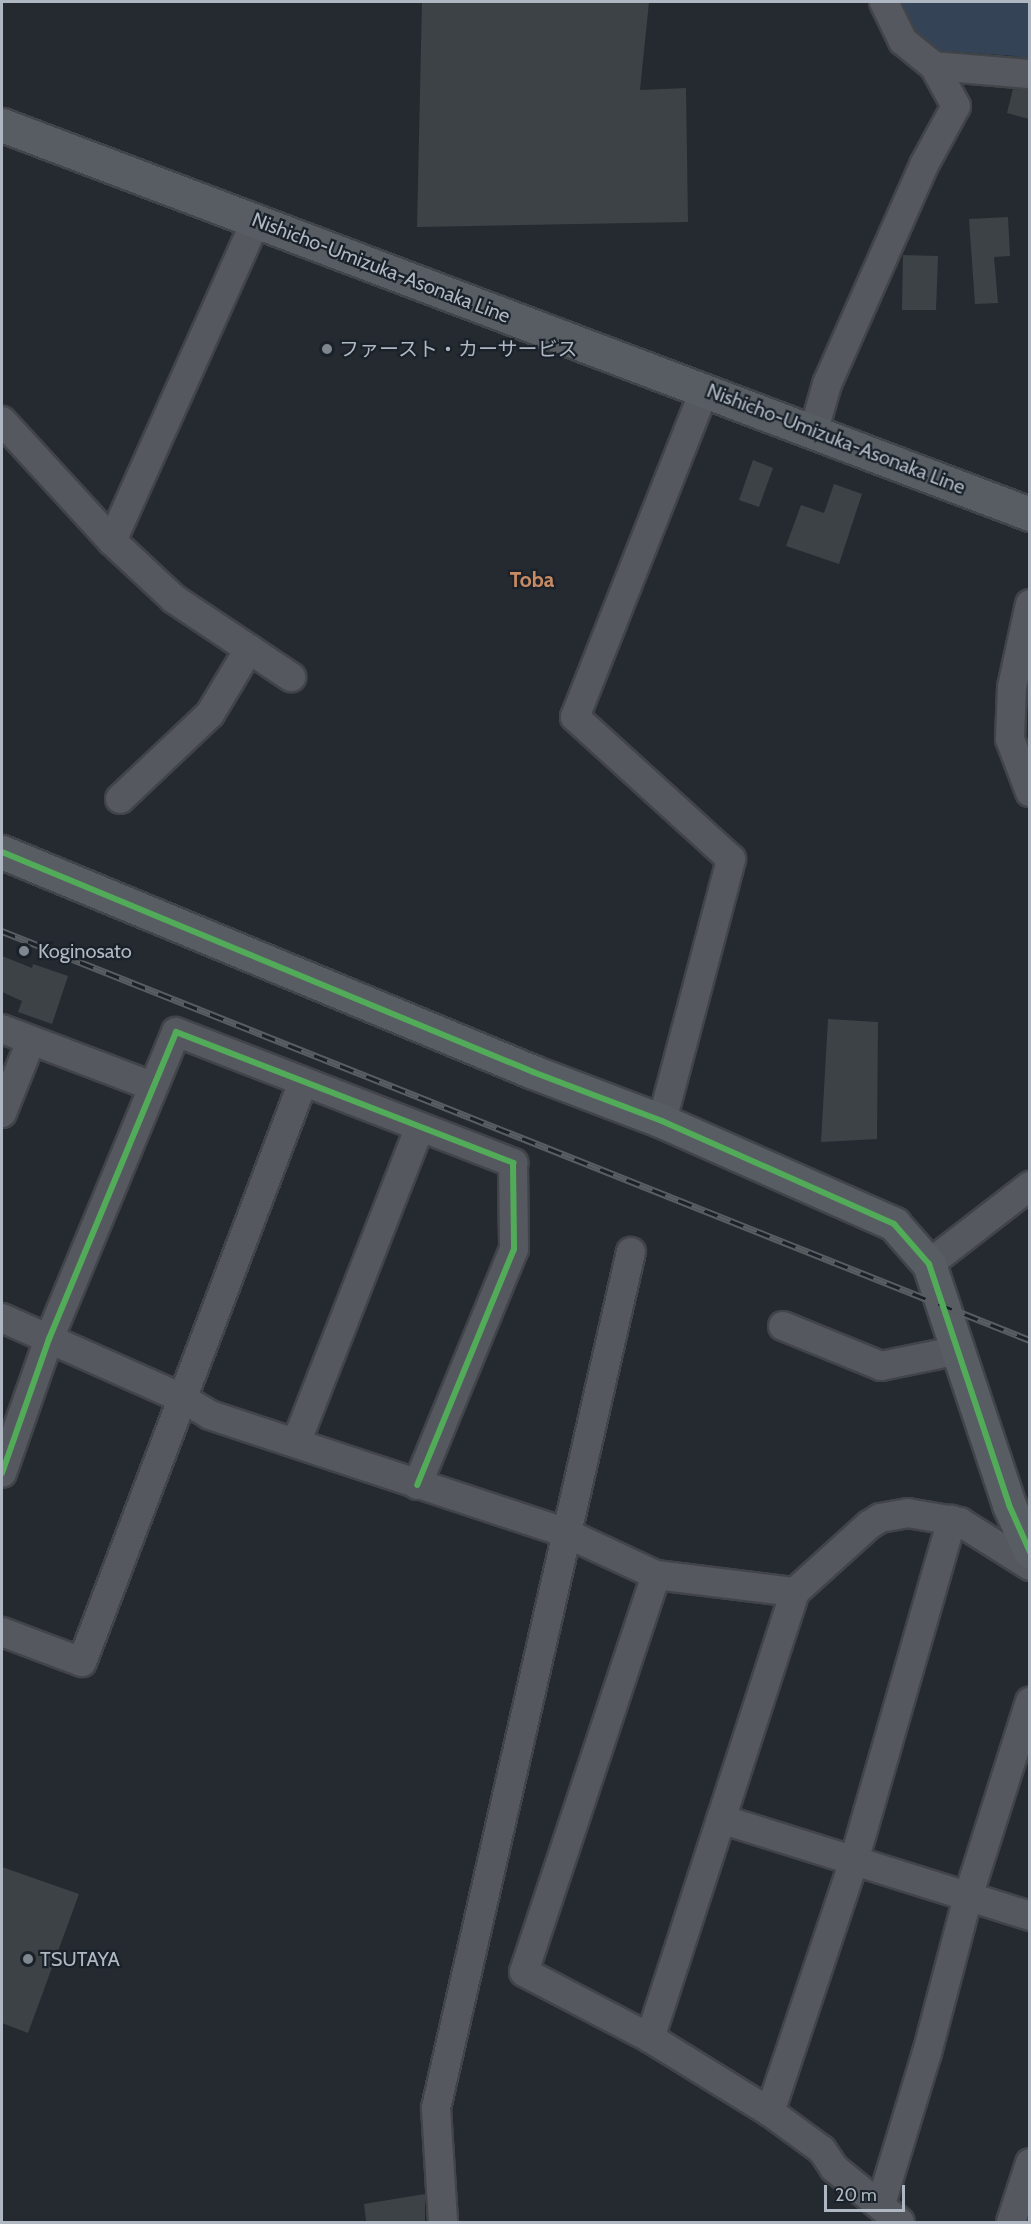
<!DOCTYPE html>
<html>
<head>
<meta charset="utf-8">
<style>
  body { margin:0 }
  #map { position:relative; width:1031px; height:2224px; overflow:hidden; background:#252a30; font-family:Cabin,"Noto Sans JP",sans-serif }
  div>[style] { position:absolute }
  .water>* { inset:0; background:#344456 }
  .building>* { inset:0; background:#3d4247 }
  .roads { filter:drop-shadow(2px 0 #414449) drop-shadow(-2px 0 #414449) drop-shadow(0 2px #414449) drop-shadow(0 -2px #414449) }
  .street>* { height:28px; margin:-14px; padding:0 14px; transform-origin:14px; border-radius:14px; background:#55585e }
  .secondary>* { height:33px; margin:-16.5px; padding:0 16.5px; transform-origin:16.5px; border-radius:16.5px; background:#585d63 }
  .rail>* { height:7px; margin-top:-3.5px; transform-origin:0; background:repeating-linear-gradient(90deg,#1a2129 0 14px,#585d62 0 28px); box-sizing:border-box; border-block:2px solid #585d62 }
  .cycleway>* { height:6px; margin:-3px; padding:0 3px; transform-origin:3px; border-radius:3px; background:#51ab58 }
  .dots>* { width:16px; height:16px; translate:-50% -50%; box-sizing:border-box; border:3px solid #1a2129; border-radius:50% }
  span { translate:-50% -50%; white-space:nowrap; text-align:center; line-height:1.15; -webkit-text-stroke:4.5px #1a2129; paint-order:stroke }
  .street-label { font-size:20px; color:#aeb7c2 }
  .poi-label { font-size:20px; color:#aeb7c2 }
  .left { translate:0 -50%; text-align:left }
  .neighbourhood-label { font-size:21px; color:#c88a63; font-weight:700 }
  .frame { position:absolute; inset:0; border:3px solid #aeb7c2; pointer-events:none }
  .scale { position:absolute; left:824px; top:2185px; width:81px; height:27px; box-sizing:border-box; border:3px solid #aeb7c2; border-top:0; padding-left:8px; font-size:18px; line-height:21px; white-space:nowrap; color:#aeb7c2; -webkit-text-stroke:4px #1a2129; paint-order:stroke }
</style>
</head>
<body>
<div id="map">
  <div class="water">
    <i style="clip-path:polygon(895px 2px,1029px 2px,1029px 61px,1015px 56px,932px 50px,907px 27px)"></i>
  </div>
  <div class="building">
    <i style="clip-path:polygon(422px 2px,649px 2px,640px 90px,686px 88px,688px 222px,417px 227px)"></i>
    <i style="clip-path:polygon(1013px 89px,1029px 90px,1029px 119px,1007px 113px)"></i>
    <i style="clip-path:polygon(1008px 217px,1010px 256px,994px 257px,998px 303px,975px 304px,969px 219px)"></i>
    <i style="clip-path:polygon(903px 255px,938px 256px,936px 310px,902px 310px)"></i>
    <i style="clip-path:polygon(753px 460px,773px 468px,759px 507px,739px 500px)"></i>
    <i style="clip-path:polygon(834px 484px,862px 494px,839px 564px,786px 546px,801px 505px,824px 513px)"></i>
    <i style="clip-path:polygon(2px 956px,32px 968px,33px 964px,68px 976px,52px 1024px,18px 1012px,22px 1001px,2px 992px)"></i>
    <i style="clip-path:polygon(828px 1019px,878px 1022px,877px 1139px,821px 1142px)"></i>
    <i style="clip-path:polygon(2px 1867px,79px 1894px,28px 2033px,2px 2023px)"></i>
    <i style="clip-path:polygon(425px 2194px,425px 2223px,366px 2221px,364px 2204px)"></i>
  </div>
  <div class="roads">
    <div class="street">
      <i style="left:934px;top:66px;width:96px;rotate:4.8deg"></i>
      <i style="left:2px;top:421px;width:163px;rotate:47.5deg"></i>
      <i style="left:112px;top:541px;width:85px;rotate:43.1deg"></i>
      <i style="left:174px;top:599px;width:141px;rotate:33.7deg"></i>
      <i style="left:814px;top:430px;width:48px;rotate:-74.2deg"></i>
      <i style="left:827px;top:384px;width:240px;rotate:-66.1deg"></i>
      <i style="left:924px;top:165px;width:67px;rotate:-61.5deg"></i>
      <i style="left:956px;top:106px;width:46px;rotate:-118.8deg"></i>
      <i style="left:934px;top:66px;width:40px;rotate:-141deg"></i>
      <i style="left:903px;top:41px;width:43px;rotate:-116deg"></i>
      <i style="left:112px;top:541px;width:351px;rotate:-65.8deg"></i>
      <i style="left:1030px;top:604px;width:85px;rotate:102.2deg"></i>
      <i style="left:1012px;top:687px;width:52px;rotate:92.2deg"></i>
      <i style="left:1010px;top:739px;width:57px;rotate:69.3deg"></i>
      <i style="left:120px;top:799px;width:124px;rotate:-43.4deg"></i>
      <i style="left:210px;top:714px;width:76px;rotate:-59deg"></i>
      <i style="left:2px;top:1029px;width:160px;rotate:20.8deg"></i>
      <i style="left:2px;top:1113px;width:78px;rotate:-68.1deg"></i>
      <i style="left:662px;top:1121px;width:271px;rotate:-75.2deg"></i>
      <i style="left:731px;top:859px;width:211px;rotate:-137.7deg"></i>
      <i style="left:575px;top:717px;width:353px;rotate:-68.4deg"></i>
      <i style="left:929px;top:1264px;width:128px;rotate:-37.7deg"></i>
      <i style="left:2px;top:1318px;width:197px;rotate:24deg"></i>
      <i style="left:182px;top:1398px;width:33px;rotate:31deg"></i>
      <i style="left:210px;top:1415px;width:375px;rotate:18.3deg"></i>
      <i style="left:566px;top:1533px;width:99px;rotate:25deg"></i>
      <i style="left:656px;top:1575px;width:140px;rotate:7deg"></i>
      <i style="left:795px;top:1592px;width:100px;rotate:-42.2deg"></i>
      <i style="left:869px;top:1525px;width:13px;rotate:-32deg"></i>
      <i style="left:880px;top:1518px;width:28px;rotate:-10deg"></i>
      <i style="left:908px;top:1513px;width:53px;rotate:9.8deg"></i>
      <i style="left:960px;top:1522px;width:83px;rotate:32.2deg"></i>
      <i style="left:783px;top:1326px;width:106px;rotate:22.2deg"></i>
      <i style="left:881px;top:1366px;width:80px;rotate:-11.6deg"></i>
      <i style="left:296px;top:1443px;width:339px;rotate:-68.6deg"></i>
      <i style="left:2px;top:1473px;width:142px;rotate:-70.7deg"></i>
      <i style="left:49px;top:1339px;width:332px;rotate:-67.5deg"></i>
      <i style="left:176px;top:1032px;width:362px;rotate:21.2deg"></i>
      <i style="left:513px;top:1163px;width:86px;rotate:89.3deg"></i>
      <i style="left:514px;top:1249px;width:255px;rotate:112.3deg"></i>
      <i style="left:656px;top:1575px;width:418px;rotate:108.4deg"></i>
      <i style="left:524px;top:1972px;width:142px;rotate:27.6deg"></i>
      <i style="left:650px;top:2038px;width:141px;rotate:31.7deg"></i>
      <i style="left:770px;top:2112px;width:64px;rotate:36.2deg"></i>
      <i style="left:822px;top:2150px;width:22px;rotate:56deg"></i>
      <i style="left:834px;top:2168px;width:85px;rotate:39.3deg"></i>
      <i style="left:2px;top:1632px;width:85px;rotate:20.6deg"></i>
      <i style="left:82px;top:1662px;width:621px;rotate:-69.14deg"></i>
      <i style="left:721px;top:1819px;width:324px;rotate:17.4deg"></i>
      <i style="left:650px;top:2038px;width:469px;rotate:-72deg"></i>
      <i style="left:770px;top:2112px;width:265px;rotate:-71.5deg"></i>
      <i style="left:854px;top:1861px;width:355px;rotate:-74deg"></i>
      <i style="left:881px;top:2204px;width:158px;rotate:-73.1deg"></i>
      <i style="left:927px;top:2053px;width:161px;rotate:-75.3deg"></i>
      <i style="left:968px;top:1897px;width:205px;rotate:-72.4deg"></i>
      <i style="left:443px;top:2222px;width:114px;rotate:-93.5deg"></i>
      <i style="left:436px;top:2108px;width:878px;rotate:-77.17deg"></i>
      <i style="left:1011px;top:2222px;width:62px;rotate:-72.1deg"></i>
    </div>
    <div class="secondary">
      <i style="left:2px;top:125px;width:1099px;rotate:20.73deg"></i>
      <i style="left:2px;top:852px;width:575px;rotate:22.5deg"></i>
      <i style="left:533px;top:1072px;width:138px;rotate:20.8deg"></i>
      <i style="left:662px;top:1121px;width:254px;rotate:23.9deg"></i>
      <i style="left:894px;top:1224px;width:53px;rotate:48.8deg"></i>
      <i style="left:929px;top:1264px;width:254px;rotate:71.6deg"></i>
      <i style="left:1009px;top:1505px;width:51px;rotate:65.9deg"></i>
    </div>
  </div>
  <div class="rail">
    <i style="left:2px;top:931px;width:1106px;rotate:21.7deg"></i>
  </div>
  <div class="cycleway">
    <i style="left:2px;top:852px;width:575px;rotate:22.5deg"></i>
    <i style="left:533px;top:1072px;width:138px;rotate:20.8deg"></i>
    <i style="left:662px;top:1121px;width:254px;rotate:23.9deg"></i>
    <i style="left:894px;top:1224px;width:53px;rotate:48.8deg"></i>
    <i style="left:929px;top:1264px;width:254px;rotate:71.6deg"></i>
    <i style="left:1009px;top:1505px;width:51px;rotate:65.9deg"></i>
    <i style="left:2px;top:1473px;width:142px;rotate:-70.7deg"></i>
    <i style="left:49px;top:1339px;width:332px;rotate:-67.5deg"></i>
    <i style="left:176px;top:1032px;width:362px;rotate:21.2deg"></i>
    <i style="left:513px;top:1163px;width:86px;rotate:89.3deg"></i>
    <i style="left:514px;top:1249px;width:255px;rotate:112.3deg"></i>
  </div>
  <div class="dots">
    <i style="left:327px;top:349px;background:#7e868f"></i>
    <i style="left:24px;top:951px;background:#7e868f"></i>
    <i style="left:28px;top:1959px;background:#7e868f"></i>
  </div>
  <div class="street-label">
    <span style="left:381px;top:268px;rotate:21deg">Nishicho-Umizuka-Asonaka Line</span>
    <span style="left:836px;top:439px;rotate:21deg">Nishicho-Umizuka-Asonaka Line</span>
  </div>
  <div class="poi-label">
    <span class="left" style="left:339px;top:349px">ファースト・カーサービス</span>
    <span class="left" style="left:38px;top:951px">Koginosato</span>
    <span class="left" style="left:40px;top:1959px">TSUTAYA</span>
  </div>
  <div class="neighbourhood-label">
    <span style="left:532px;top:580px">Toba</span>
  </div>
  <div class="frame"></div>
  <div class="scale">20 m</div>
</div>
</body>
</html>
